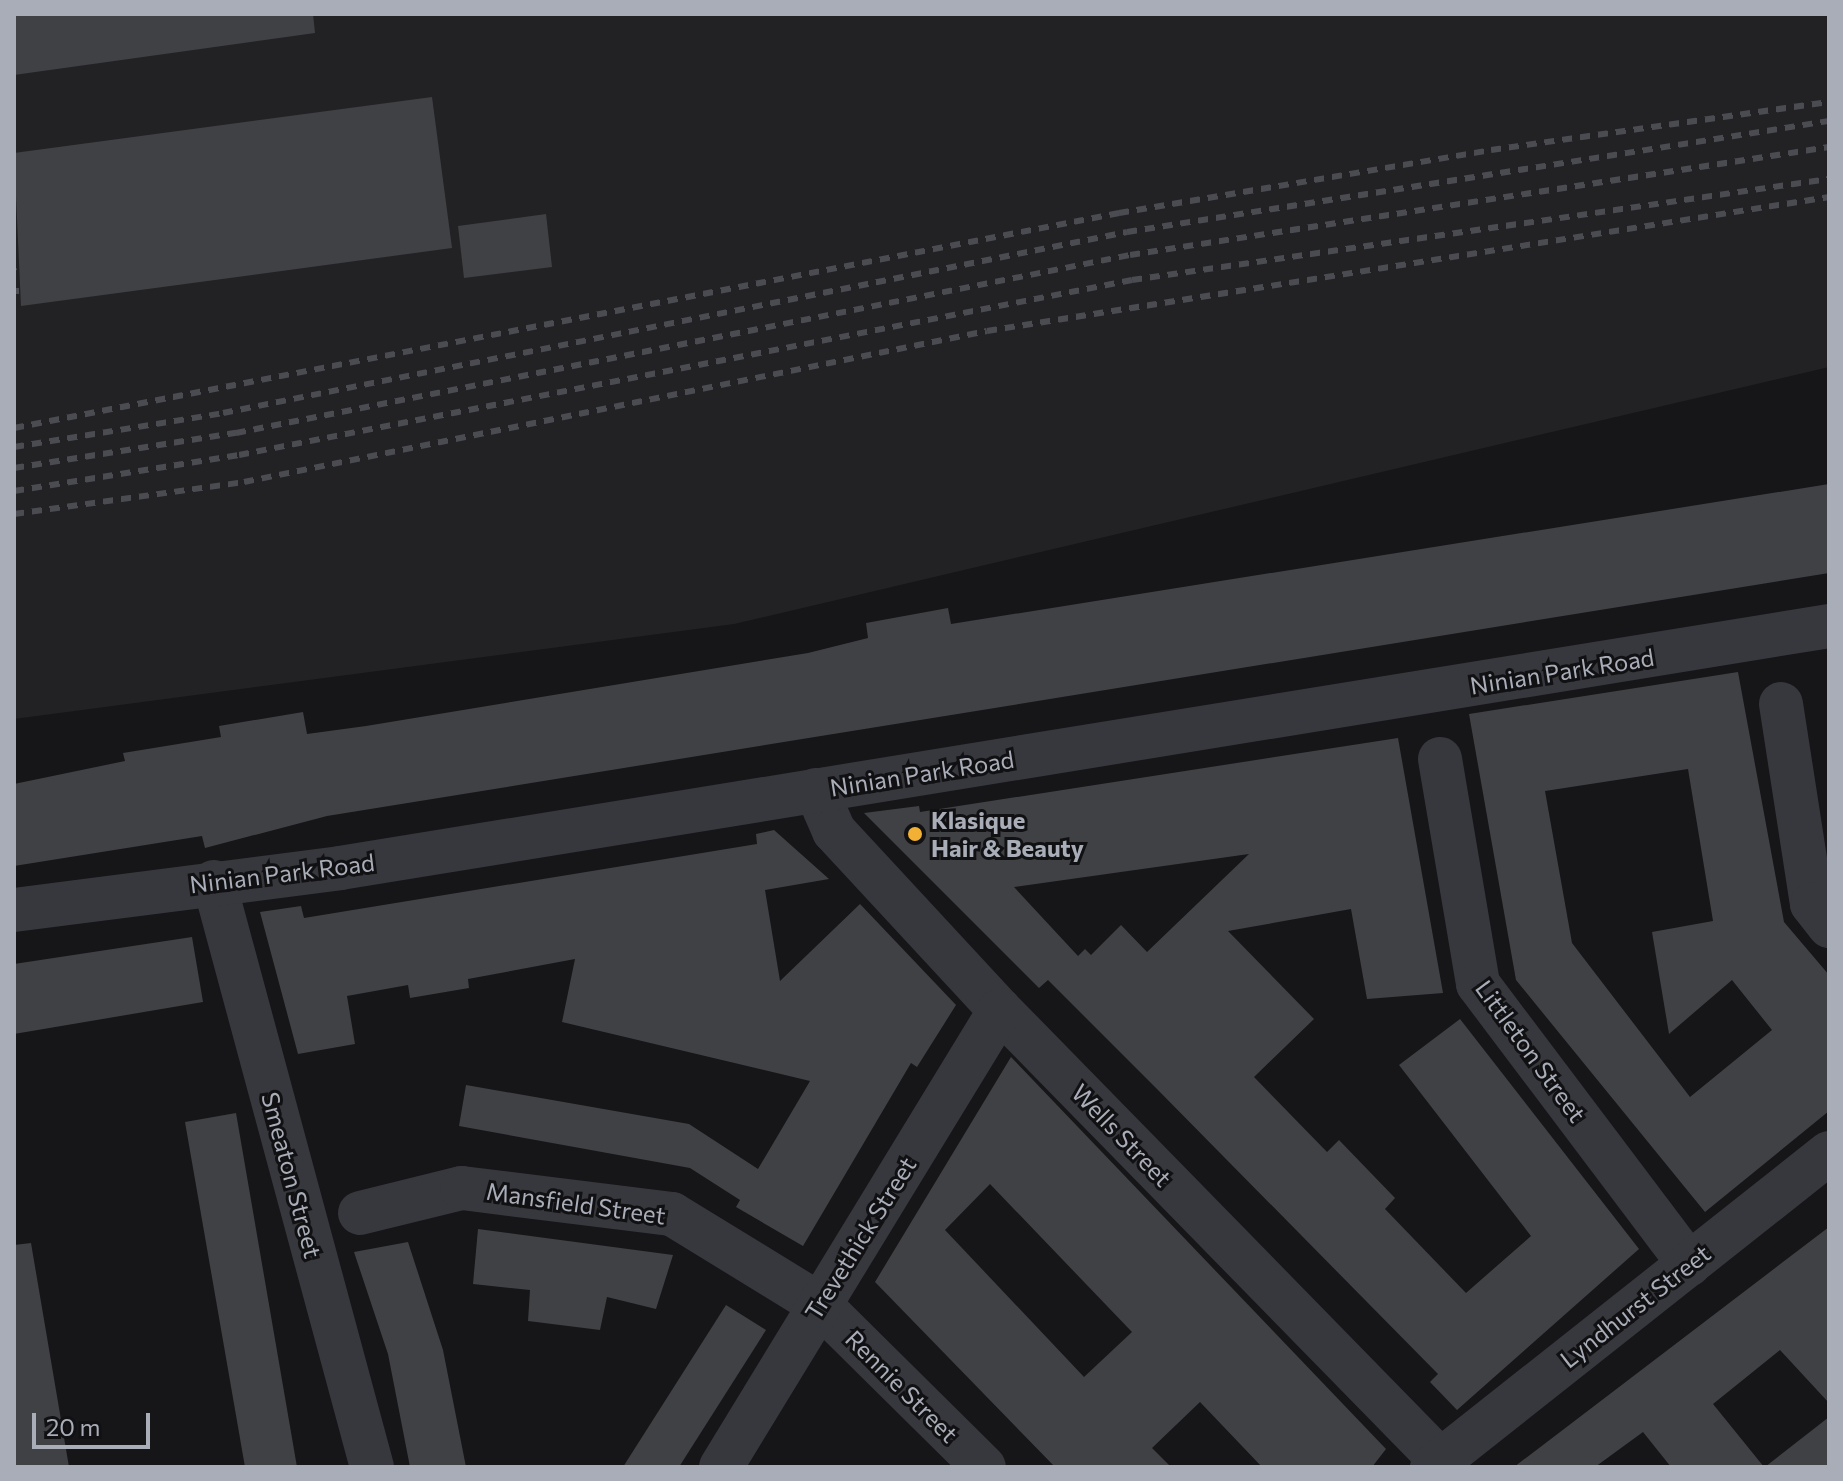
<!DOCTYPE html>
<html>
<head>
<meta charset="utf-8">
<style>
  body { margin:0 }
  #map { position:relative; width:1843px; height:1481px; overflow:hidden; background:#161618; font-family:Commissioner,sans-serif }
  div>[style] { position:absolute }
  .built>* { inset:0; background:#222225 }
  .building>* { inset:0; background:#404145 }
  .minor>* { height:44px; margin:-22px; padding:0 22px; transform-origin:22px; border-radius:22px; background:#37383d }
  .rail>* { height:6px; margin-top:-3px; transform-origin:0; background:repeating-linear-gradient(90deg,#4a4c52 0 10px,transparent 0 18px) }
  .dots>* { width:22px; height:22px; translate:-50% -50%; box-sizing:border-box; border:4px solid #111113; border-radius:50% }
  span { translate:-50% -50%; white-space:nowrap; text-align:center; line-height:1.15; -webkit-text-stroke:6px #111113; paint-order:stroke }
  .street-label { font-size:24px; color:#a8adb8 }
  .poi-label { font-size:24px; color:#a8adb8; font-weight:700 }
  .left { translate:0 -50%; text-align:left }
  .frame { position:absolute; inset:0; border:16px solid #a8adb8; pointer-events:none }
  .scale { position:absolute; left:32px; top:1413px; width:118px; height:36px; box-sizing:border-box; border:4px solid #a8adb8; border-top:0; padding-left:10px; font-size:24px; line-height:28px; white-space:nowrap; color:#a8adb8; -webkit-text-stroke:6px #111113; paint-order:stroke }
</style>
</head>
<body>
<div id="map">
  <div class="built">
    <i style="clip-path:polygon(14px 14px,1829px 14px,1829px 367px,734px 624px,14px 719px)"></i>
  </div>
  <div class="building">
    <i style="clip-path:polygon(14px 14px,313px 14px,315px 33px,14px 75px)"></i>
    <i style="clip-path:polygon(432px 97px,452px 248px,21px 306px,14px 153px)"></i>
    <i style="clip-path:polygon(546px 214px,552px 267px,464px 278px,458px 226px)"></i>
    <i style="clip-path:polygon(1829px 484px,1829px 573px,327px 816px,205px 848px,202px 836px,14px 866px,14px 784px,125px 761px,123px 753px,221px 737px,219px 726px,303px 712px,307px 734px,366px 726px,808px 653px,868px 638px,866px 623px,948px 608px,951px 624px)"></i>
    <i style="clip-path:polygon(evenodd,1738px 672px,1784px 922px,1829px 975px,1829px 1111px,1705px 1212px,1516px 980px,1469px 714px,1738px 672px,1688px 769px,1713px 921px,1652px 932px,1669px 1034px,1732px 980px,1772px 1030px,1690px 1097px,1572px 943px,1545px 791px,1688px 769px)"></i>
    <i style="clip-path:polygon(evenodd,1398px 738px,1443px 993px,1367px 999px,1351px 909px,1228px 931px,1314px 1019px,1254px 1077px,1327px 1152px,1339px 1140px,1395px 1198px,1385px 1209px,1466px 1293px,1531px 1236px,1399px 1065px,1460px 1019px,1639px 1249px,1457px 1410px,1430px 1382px,1438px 1374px,1156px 1088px,1048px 980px,1039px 988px,864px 813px,919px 806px,920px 812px,1398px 738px,1249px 854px,1147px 952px,1121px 925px,1091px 955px,1085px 949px,1078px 956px,1014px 887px,1249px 854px)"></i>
    <i style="clip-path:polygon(774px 830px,829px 879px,765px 890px,780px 981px,860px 904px,956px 1005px,917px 1067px,911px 1063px,803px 1246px,736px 1207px,740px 1200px,690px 1168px,459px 1126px,466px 1085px,689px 1124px,758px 1169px,810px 1081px,562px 1022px,575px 959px,468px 979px,469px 988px,410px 998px,408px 985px,347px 996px,355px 1044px,298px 1054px,260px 912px,301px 906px,304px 918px,757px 844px,756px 834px)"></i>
    <i style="clip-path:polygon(192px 937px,203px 1002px,14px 1034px,14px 964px)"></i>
    <i style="clip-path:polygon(evenodd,1011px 1057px,1386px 1449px,1372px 1467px,1262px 1467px,1200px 1402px,1152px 1448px,1171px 1467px,1055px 1467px,875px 1282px,1011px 1057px,990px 1184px,1132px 1332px,1084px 1377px,945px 1230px,990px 1184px)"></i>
    <i style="clip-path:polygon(236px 1113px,297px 1467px,245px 1467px,185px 1122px)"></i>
    <i style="clip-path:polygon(1829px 1227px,1829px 1403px,1780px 1350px,1713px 1404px,1764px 1467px,1671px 1467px,1643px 1432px,1595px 1467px,1514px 1467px)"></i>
    <i style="clip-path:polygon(478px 1229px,673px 1255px,656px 1309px,607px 1297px,600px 1330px,528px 1321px,530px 1290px,473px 1284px)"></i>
    <i style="clip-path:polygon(408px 1242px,443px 1350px,466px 1467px,410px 1467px,388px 1354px,354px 1252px)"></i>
    <i style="clip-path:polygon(31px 1243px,69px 1467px,14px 1467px,14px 1245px)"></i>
    <i style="clip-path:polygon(726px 1305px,766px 1330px,679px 1467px,623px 1467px)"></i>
    <i style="clip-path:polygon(1829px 1417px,1829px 1467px,1765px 1467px)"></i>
  </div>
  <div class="minor">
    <i style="left:1781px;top:704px;width:202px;rotate:81.2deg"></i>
    <i style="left:1812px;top:904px;width:28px;rotate:52deg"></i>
    <i style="left:1440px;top:759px;width:228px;rotate:80.4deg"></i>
    <i style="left:1478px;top:984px;width:351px;rotate:53deg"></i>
    <i style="left:816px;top:790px;width:45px;rotate:66.3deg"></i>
    <i style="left:834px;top:831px;width:244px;rotate:47.2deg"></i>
    <i style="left:1000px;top:1010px;width:639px;rotate:45.63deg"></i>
    <i style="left:214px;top:882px;width:606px;rotate:74.89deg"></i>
    <i style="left:14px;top:910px;width:329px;rotate:-7.3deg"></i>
    <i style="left:340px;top:868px;width:1509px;rotate:-9.23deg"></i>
    <i style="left:360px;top:1213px;width:105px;rotate:-13.8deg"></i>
    <i style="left:462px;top:1188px;width:212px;rotate:7.1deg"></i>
    <i style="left:672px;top:1214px;width:172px;rotate:31.5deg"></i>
    <i style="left:819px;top:1304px;width:232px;rotate:44.7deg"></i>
    <i style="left:721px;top:1467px;width:535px;rotate:-58.6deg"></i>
    <i style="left:1432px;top:1467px;width:506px;rotate:-38.34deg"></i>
  </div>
  <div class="rail">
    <i style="left:14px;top:268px;width:2px;rotate:-27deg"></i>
    <i style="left:14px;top:291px;width:5px"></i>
    <i style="left:14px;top:428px;width:1126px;rotate:-11.01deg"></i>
    <i style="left:1119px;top:213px;width:377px;rotate:-9.6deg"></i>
    <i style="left:1491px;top:150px;width:341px;rotate:-8.1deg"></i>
    <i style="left:14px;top:447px;width:212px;rotate:-9.2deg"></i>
    <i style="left:223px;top:413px;width:922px;rotate:-11.32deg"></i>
    <i style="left:1127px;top:232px;width:711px;rotate:-8.99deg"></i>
    <i style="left:14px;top:468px;width:225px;rotate:-9deg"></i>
    <i style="left:236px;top:433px;width:912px;rotate:-11.26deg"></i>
    <i style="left:1130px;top:255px;width:707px;rotate:-8.78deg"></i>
    <i style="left:14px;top:491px;width:228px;rotate:-9.1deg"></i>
    <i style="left:239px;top:455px;width:910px;rotate:-11.09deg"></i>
    <i style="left:1132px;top:280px;width:704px;rotate:-8.25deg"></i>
    <i style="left:14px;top:514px;width:232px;rotate:-7.9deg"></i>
    <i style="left:244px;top:482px;width:758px;rotate:-11.49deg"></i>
    <i style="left:987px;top:331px;width:853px;rotate:-9.04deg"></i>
  </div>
  <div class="dots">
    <i style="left:915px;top:834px;background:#f2b134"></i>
  </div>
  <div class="street-label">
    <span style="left:1562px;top:671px;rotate:-9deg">Ninian Park Road</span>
    <span style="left:922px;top:773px;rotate:-9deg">Ninian Park Road</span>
    <span style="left:282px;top:873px;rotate:-7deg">Ninian Park Road</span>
    <span style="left:1531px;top:1051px;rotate:54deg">Littleton Street</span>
    <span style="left:1122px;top:1135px;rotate:46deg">Wells Street</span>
    <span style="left:292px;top:1175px;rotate:75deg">Smeaton Street</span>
    <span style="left:576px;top:1203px;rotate:8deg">Mansfield Street</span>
    <span style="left:860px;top:1238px;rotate:-58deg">Trevethick Street</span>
    <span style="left:1635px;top:1306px;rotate:-38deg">Lyndhurst Street</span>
    <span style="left:902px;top:1386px;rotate:45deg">Rennie Street</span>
  </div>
  <div class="poi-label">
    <span class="left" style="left:931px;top:834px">Klasique<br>Hair &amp; Beauty</span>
  </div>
  <div class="frame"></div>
  <div class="scale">20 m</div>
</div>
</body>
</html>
